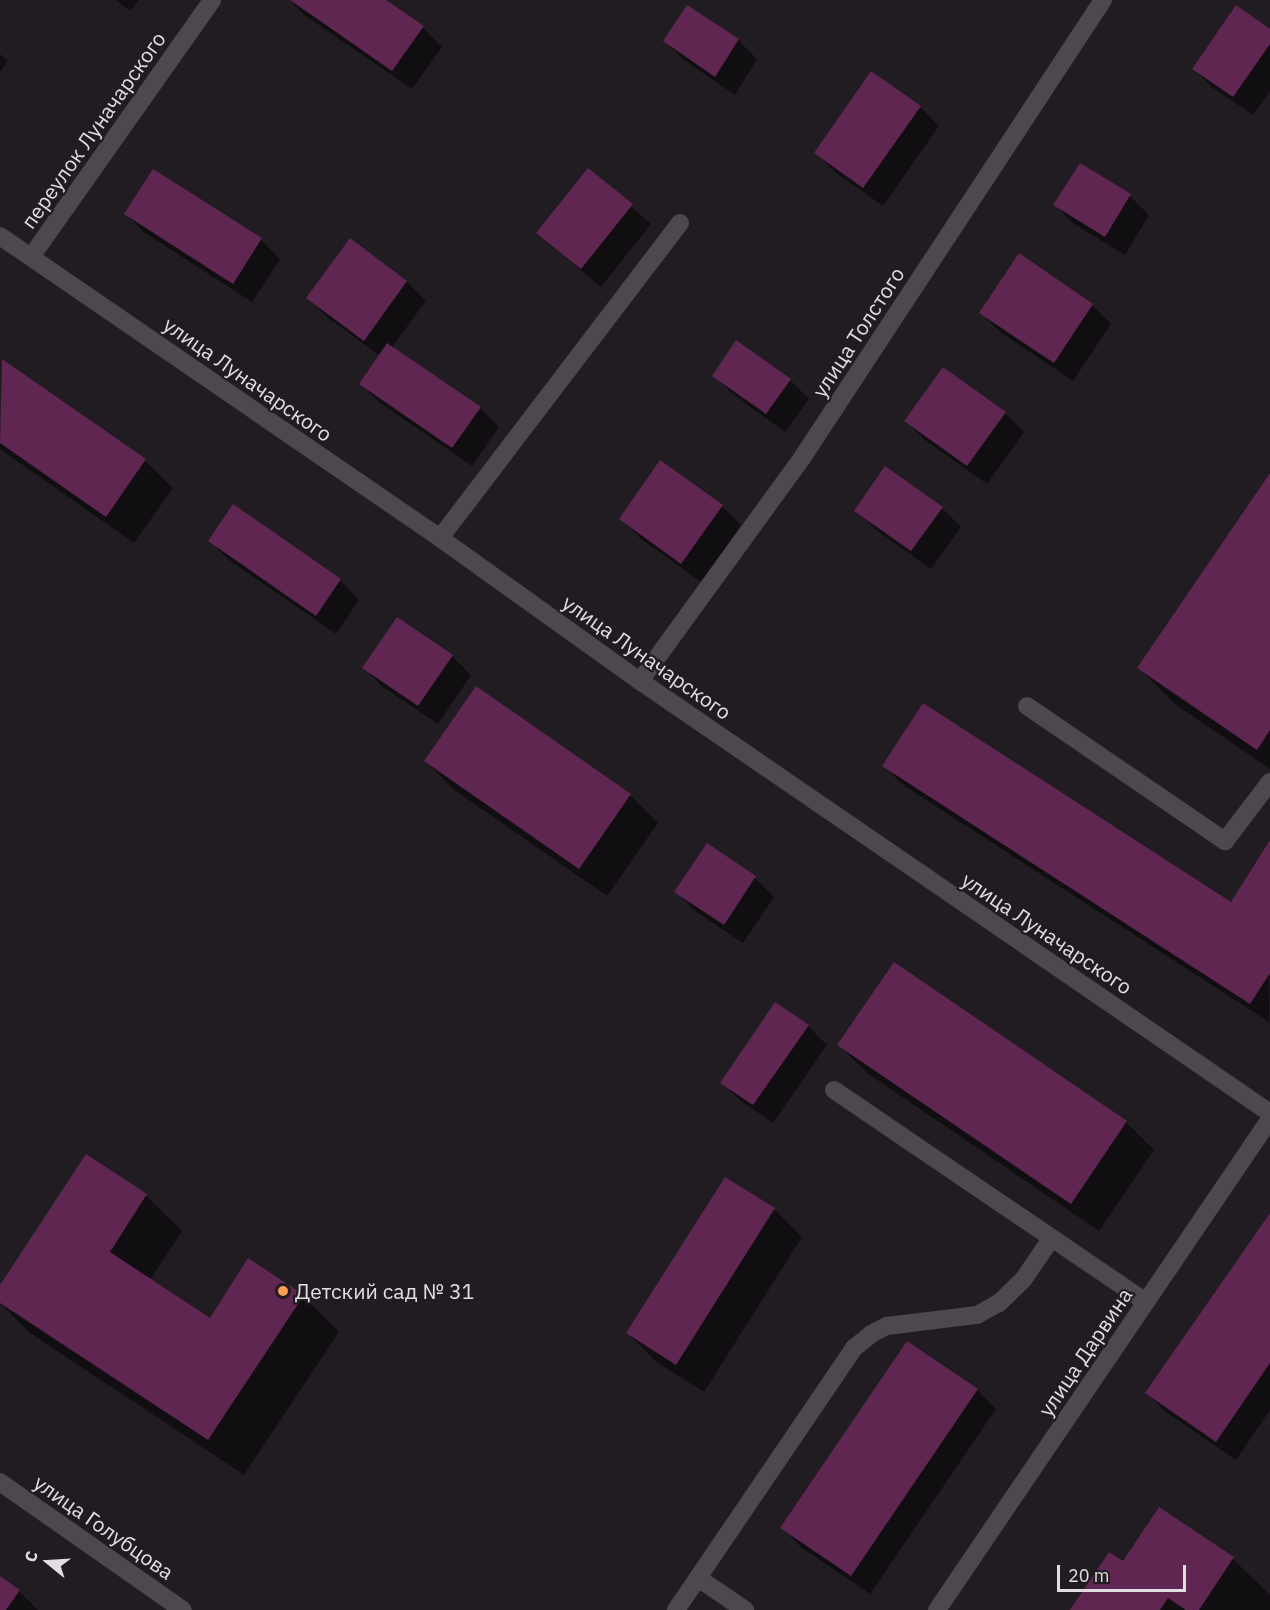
<!DOCTYPE html>
<html>
<head>
<meta charset="utf-8">
<style>
  body { margin:0 }
  #map { position:relative; width:1270px; height:1610px; overflow:hidden; background:#201c22; font-family:"IBM Plex Sans",sans-serif }
  div>[style] { position:absolute }
  .shadow>* { inset:0; background:#0007 }
  .building>* { inset:0; background:#5f2651 }
  .lane>* { height:18px; margin:-9px; padding:0 9px; transform-origin:9px; border-radius:9px; background:#4d484f }
  .street>* { height:18px; margin:-9px; padding:0 9px; transform-origin:9px; border-radius:9px; background:#4d484f }
  .dots>* { width:16px; height:16px; translate:-50% -50%; box-sizing:border-box; border:3px solid #201c22; border-radius:50% }
  span { translate:-50% -50%; white-space:nowrap; text-align:center; line-height:1.15; -webkit-text-stroke:4.5px #201c22; paint-order:stroke }
  .street-label { font-size:21px; color:#e1dde1 }
  .poi-label { font-size:21px; color:#e1dde1 }
  .left { translate:0 -50%; text-align:left }
  .north { position:absolute; left:18px; top:1532px; width:60px; height:60px; -webkit-text-stroke:4px #201c22; paint-order:stroke; rotate:288deg; font-size:16px; font-weight:700; line-height:24px; text-align:center; color:#e1dde1 }
  .north::after { content:''; display:block; margin:auto; width:21px; height:27px; background:#e1dde1; clip-path:polygon(50% 0,100% 100%,50% 72%,0 100%) }
  .scale { position:absolute; left:1057px; top:1565px; width:129px; height:27px; box-sizing:border-box; border:3px solid #e1dde1; border-top:0; padding-left:8px; font-size:18px; line-height:21px; white-space:nowrap; color:#e1dde1; -webkit-text-stroke:4px #201c22; paint-order:stroke }
</style>
</head>
<body>
<div id="map">
  <div class="shadow">
    <i style="clip-path:polygon(116px 0,139px 0,130px 11px)"></i>
    <i style="clip-path:polygon(290px 0,383px 0,423px 28px,442px 47px,412px 89px,303px 14px)"></i>
    <i style="clip-path:polygon(688px 7px,738px 40px,757px 59px,735px 95px,684px 60px,665px 41px)"></i>
    <i style="clip-path:polygon(1270px 31px,1270px 91px,1253px 115px,1213px 88px,1194px 69px)"></i>
    <i style="clip-path:polygon(0 54px,8px 61px,0 72px)"></i>
    <i style="clip-path:polygon(872px 73px,920px 107px,939px 126px,883px 206px,835px 172px,816px 153px)"></i>
    <i style="clip-path:polygon(1080px 165px,1130px 196px,1149px 215px,1125px 255px,1074px 224px,1055px 205px)"></i>
    <i style="clip-path:polygon(589px 170px,651px 224px,601px 287px,538px 233px)"></i>
    <i style="clip-path:polygon(126px 214px,261px 240px,280px 259px,252px 302px,145px 233px)"></i>
    <i style="clip-path:polygon(407px 282px,426px 301px,392px 347px,480px 408px,499px 427px,472px 466px,380px 403px,361px 384px,380px 356px,327px 317px,308px 298px)"></i>
    <i style="clip-path:polygon(1092px 305px,1111px 324px,1073px 381px,1000px 332px,981px 313px)"></i>
    <i style="clip-path:polygon(2px 361px,145px 461px,173px 488px,134px 543px,0 449px)"></i>
    <i style="clip-path:polygon(943px 369px,1005px 413px,1024px 432px,987px 484px,925px 440px,906px 421px)"></i>
    <i style="clip-path:polygon(714px 375px,790px 380px,809px 399px,785px 432px,733px 394px)"></i>
    <i style="clip-path:polygon(1270px 476px,1270px 769px,1175px 704px,1139px 668px)"></i>
    <i style="clip-path:polygon(234px 506px,340px 580px,359px 600px,336px 634px,229px 560px,210px 541px)"></i>
    <i style="clip-path:polygon(722px 506px,741px 525px,701px 582px,640px 538px,621px 519px)"></i>
    <i style="clip-path:polygon(942px 508px,961px 527px,931px 569px,875px 529px,856px 510px)"></i>
    <i style="clip-path:polygon(452px 656px,471px 675px,438px 724px,383px 687px,364px 668px)"></i>
    <i style="clip-path:polygon(426px 761px,630px 795px,658px 823px,607px 896px,453px 789px)"></i>
    <i style="clip-path:polygon(884px 766px,1231px 904px,1270px 843px,1269px 1022px,903px 785px)"></i>
    <i style="clip-path:polygon(708px 845px,755px 878px,774px 897px,743px 943px,695px 911px,676px 891px)"></i>
    <i style="clip-path:polygon(808px 1026px,827px 1045px,773px 1123px,741px 1101px,722px 1082px)"></i>
    <i style="clip-path:polygon(839px 1045px,1126px 1122px,1154px 1150px,1099px 1231px,867px 1073px)"></i>
    <i style="clip-path:polygon(86px 1156px,146px 1196px,182px 1231px,150px 1280px,210px 1320px,249px 1260px,303px 1296px,339px 1332px,244px 1475px,30px 1333px,0 1303px,0 1288px)"></i>
    <i style="clip-path:polygon(774px 1209px,802px 1237px,704px 1392px,655px 1361px,628px 1333px)"></i>
    <i style="clip-path:polygon(1270px 1216px,1270px 1410px,1236px 1460px,1166px 1412px,1147px 1393px)"></i>
    <i style="clip-path:polygon(977px 1390px,996px 1409px,870px 1594px,801px 1547px,782px 1528px)"></i>
    <i style="clip-path:polygon(1160px 1509px,1233px 1559px,1270px 1595px,1270px 1610px,1072px 1610px,1123px 1564px)"></i>
    <i style="clip-path:polygon(0 1578px,19px 1591px,38px 1610px,0 1610px)"></i>
  </div>
  <div class="building">
    <i style="clip-path:polygon(290px 0,386px 0,424px 26px,392px 71px)"></i>
    <i style="clip-path:polygon(687px 5px,739px 39px,715px 77px,663px 41px)"></i>
    <i style="clip-path:polygon(1236px 5px,1270px 29px,1270px 44px,1233px 97px,1192px 69px)"></i>
    <i style="clip-path:polygon(871px 71px,921px 106px,863px 188px,814px 153px)"></i>
    <i style="clip-path:polygon(1080px 163px,1131px 194px,1105px 237px,1053px 205px)"></i>
    <i style="clip-path:polygon(588px 168px,633px 204px,581px 269px,536px 233px)"></i>
    <i style="clip-path:polygon(153px 169px,262px 238px,233px 284px,124px 214px)"></i>
    <i style="clip-path:polygon(350px 238px,407px 281px,364px 341px,306px 298px)"></i>
    <i style="clip-path:polygon(1019px 253px,1093px 304px,1054px 363px,979px 313px)"></i>
    <i style="clip-path:polygon(736px 340px,791px 379px,766px 414px,712px 376px)"></i>
    <i style="clip-path:polygon(387px 343px,481px 407px,452px 448px,359px 384px)"></i>
    <i style="clip-path:polygon(2px 359px,146px 459px,106px 517px,0 443px)"></i>
    <i style="clip-path:polygon(943px 367px,1006px 412px,967px 466px,904px 421px)"></i>
    <i style="clip-path:polygon(660px 460px,723px 505px,681px 564px,619px 519px)"></i>
    <i style="clip-path:polygon(885px 466px,943px 507px,911px 551px,854px 511px)"></i>
    <i style="clip-path:polygon(1270px 473px,1270px 730px,1257px 750px,1137px 668px)"></i>
    <i style="clip-path:polygon(233px 504px,341px 579px,316px 616px,208px 541px)"></i>
    <i style="clip-path:polygon(397px 617px,453px 655px,418px 706px,362px 668px)"></i>
    <i style="clip-path:polygon(476px 686px,631px 794px,579px 869px,424px 761px)"></i>
    <i style="clip-path:polygon(923px 703px,1231px 902px,1270px 840px,1270px 973px,1250px 1004px,882px 766px)"></i>
    <i style="clip-path:polygon(707px 843px,756px 876px,724px 925px,674px 892px)"></i>
    <i style="clip-path:polygon(894px 962px,1127px 1121px,1071px 1204px,837px 1045px)"></i>
    <i style="clip-path:polygon(775px 1002px,809px 1025px,753px 1105px,720px 1083px)"></i>
    <i style="clip-path:polygon(86px 1154px,147px 1194px,110px 1252px,210px 1318px,248px 1258px,304px 1295px,208px 1440px,0 1303px,0 1285px)"></i>
    <i style="clip-path:polygon(725px 1177px,775px 1208px,676px 1365px,626px 1333px)"></i>
    <i style="clip-path:polygon(1270px 1213px,1270px 1363px,1216px 1442px,1145px 1393px)"></i>
    <i style="clip-path:polygon(907px 1341px,978px 1389px,851px 1576px,780px 1528px)"></i>
    <i style="clip-path:polygon(1159px 1507px,1234px 1557px,1199px 1610px,1186px 1610px,1168px 1598px,1160px 1610px,1070px 1610px,1109px 1552px,1123px 1561px)"></i>
    <i style="clip-path:polygon(0 1576px,20px 1590px,6px 1610px,0 1610px)"></i>
  </div>
  <div class="lane">
    <i style="left:31px;top:257px;width:314px;rotate:-54.8deg"></i>
    <i style="left:440px;top:538px;width:396px;rotate:-52.7deg"></i>
    <i style="left:1027px;top:706px;width:240px;rotate:34.3deg"></i>
    <i style="left:1225px;top:841px;width:74px;rotate:-52.7deg"></i>
    <i style="left:834px;top:1090px;width:377px;rotate:34.2deg"></i>
    <i style="left:698px;top:1578px;width:57px;rotate:34.2deg"></i>
    <i style="left:676px;top:1610px;width:317px;rotate:-55.8deg"></i>
    <i style="left:854px;top:1348px;width:22px;rotate:-39deg"></i>
    <i style="left:871px;top:1334px;width:18px;rotate:-27deg"></i>
    <i style="left:887px;top:1326px;width:91px;rotate:-7deg"></i>
    <i style="left:977px;top:1315px;width:25px;rotate:-29deg"></i>
    <i style="left:999px;top:1303px;width:33px;rotate:-44deg"></i>
    <i style="left:1023px;top:1280px;width:50px;rotate:-55.7deg"></i>
    <i style="left:937px;top:1610px;width:593px;rotate:-55.85deg"></i>
  </div>
  <div class="street">
    <i style="left:0;top:236px;width:534px;rotate:34.46deg"></i>
    <i style="left:440px;top:538px;width:246px;rotate:35.6deg"></i>
    <i style="left:640px;top:681px;width:764px;rotate:34.44deg"></i>
    <i style="left:640px;top:681px;width:276px;rotate:-54deg"></i>
    <i style="left:802px;top:458px;width:548px;rotate:-56.69deg"></i>
    <i style="left:0;top:1482px;width:223px;rotate:35deg"></i>
  </div>
  <div class="dots">
    <i style="left:283px;top:1291px;background:#fc9d53"></i>
  </div>
  <div class="street-label">
    <span style="left:93px;top:130px;rotate:-55deg">переулок Луначарского</span>
    <span style="left:858px;top:332px;rotate:-57deg">улица Толстого</span>
    <span style="left:248px;top:379px;rotate:35deg">улица Луначарского</span>
    <span style="left:647px;top:657px;rotate:35deg">улица Луначарского</span>
    <span style="left:1047px;top:933px;rotate:34deg">улица Луначарского</span>
    <span style="left:1085px;top:1352px;rotate:-56deg">улица Дарвина</span>
    <span style="left:104px;top:1527px;rotate:35deg">улица Голубцова</span>
  </div>
  <div class="poi-label">
    <span class="left" style="left:295px;top:1291px">Детский сад № 31</span>
  </div>
  <div class="north">С</div>
  <div class="scale">20 m</div>
</div>
</body>
</html>
